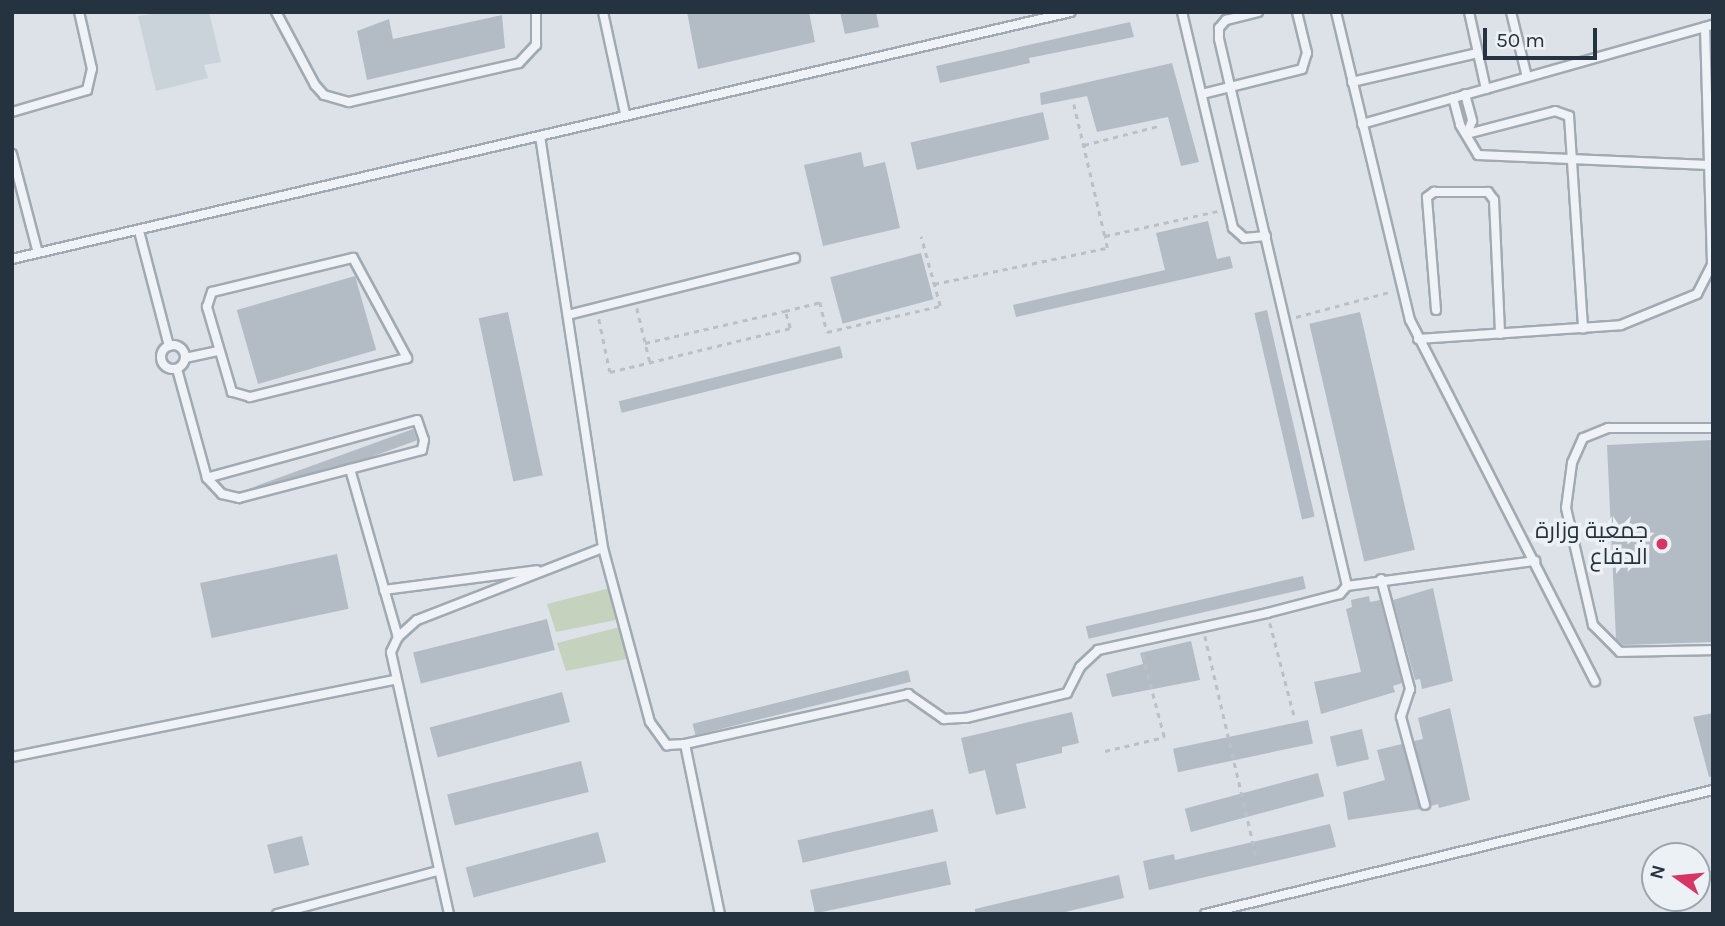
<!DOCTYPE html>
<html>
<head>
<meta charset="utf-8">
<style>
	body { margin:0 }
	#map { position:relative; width:1725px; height:926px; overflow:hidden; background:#dce2e8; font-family:Karla,Cairo,sans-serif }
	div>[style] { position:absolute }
	.built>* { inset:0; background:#cad2da }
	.green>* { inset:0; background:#c5d2bd }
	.building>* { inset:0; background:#b3bcc5; transform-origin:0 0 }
	.path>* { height:2.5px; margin-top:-1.25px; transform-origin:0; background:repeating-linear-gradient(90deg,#bac0c6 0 5px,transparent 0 10px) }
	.roads { filter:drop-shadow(2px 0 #a1aab2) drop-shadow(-2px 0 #a1aab2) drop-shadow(0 2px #a1aab2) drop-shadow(0 -2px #a1aab2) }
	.lane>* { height:8px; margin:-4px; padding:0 4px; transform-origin:4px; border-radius:4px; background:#eff2f6 }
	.lane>.ring { margin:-4px; padding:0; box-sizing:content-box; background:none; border:8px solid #eff2f6; border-radius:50% }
	.dots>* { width:19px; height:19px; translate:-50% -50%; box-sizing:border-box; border:4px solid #ecf1f5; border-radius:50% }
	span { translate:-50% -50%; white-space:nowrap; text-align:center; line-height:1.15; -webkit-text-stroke:7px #ecf1f5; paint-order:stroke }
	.poi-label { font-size:23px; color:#25323f }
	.right { translate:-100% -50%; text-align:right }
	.frame { position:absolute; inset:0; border:14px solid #25323f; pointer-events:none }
	.north { position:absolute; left:1641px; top:842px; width:70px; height:70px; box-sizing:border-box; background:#ecf1f5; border:2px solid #9ca5ac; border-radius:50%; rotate:285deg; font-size:19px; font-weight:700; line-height:28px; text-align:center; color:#25323f }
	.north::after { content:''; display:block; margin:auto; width:24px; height:32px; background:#d93564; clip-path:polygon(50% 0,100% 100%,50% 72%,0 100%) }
	.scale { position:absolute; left:1483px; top:28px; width:114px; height:32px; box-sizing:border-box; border:4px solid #25323f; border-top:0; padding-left:9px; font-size:21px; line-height:24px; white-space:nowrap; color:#25323f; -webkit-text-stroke:5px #ecf1f5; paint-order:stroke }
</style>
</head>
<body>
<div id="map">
	<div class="built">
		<div style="clip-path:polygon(166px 12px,209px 12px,221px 62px,204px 65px,208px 78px,156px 91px,138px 16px)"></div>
	</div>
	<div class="green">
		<div style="clip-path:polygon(610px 588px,616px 620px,556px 632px,547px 604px)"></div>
		<div style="clip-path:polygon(620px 627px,626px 659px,566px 671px,557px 643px)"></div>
	</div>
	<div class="building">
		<div style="clip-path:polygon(687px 12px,809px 12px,815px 42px,698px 69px)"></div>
		<div style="clip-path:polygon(840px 12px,876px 12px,879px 27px,845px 34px)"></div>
		<div style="clip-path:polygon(502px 15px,505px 48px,367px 80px,357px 31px,389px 19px,393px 39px)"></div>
		<div style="clip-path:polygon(1130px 22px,1134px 37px,1029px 58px,1030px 63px,940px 83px,936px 66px)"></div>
		<div style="clip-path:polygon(1172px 63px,1199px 162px,1181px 166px,1168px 117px,1097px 132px,1087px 96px,1041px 105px,1040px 93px)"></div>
		<div style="left:1043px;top:112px;width:28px;height:136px;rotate:77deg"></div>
		<div style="clip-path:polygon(861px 152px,864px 167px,885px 162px,900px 228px,823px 246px,804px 165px)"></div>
		<div style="clip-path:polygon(1208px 221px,1217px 259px,1230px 256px,1233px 268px,1016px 317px,1013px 305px,1165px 270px,1156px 233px)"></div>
		<div style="left:921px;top:253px;width:48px;height:94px;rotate:75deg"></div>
		<div style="left:355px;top:276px;width:77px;height:123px;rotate:74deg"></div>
		<div style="left:1267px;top:310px;width:212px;height:13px;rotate:77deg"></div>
		<div style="left:508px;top:312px;width:167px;height:30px;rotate:78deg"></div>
		<div style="left:1360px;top:312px;width:244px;height:52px;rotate:77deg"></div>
		<div style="left:840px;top:346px;width:12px;height:228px;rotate:76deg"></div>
		<div style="left:413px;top:429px;width:12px;height:190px;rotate:70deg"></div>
		<div style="clip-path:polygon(1713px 440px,1713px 642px,1623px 645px,1616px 639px,1607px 445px)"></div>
		<div style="left:337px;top:554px;width:56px;height:140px;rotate:78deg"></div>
		<div style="left:1303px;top:576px;width:13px;height:223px;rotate:77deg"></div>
		<div style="clip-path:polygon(1433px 588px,1453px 681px,1422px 689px,1420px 679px,1415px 680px,1393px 600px)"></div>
		<div style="clip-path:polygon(1369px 596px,1370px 602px,1380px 600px,1402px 683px,1393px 686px,1395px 692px,1321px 714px,1314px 682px,1361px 672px,1346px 609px,1352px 607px,1351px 600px)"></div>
		<div style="left:547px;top:619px;width:32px;height:138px;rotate:76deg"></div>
		<div style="clip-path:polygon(1191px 641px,1200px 680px,1112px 697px,1106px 674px,1143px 664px,1140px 653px)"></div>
		<div style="left:908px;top:670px;width:12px;height:222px;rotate:76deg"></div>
		<div style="left:562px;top:692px;width:31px;height:137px;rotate:75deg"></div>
		<div style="clip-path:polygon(1450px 708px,1470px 800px,1439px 808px,1438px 804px,1431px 806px,1414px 741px,1423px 739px,1418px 718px)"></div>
		<div style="clip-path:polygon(1072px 712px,1079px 743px,1062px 747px,1062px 753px,1016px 764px,1026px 808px,996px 815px,985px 770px,969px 774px,961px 738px)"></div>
		<div style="clip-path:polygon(1713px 713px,1713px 776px,1709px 777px,1693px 717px)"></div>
		<div style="left:1308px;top:720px;width:24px;height:138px;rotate:78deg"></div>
		<div style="left:1362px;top:729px;width:31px;height:33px;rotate:77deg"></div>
		<div style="clip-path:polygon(1402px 744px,1420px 809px,1348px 820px,1343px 792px,1385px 780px,1377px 750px)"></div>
		<div style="left:581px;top:761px;width:32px;height:138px;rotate:76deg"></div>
		<div style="left:1318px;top:773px;width:24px;height:138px;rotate:75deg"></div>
		<div style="left:933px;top:809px;width:23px;height:139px;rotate:77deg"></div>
		<div style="clip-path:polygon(1330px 824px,1336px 847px,1149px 890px,1143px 861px,1174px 854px,1175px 860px)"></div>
		<div style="left:598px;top:832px;width:31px;height:137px;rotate:75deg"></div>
		<div style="left:302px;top:836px;width:30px;height:36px;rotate:76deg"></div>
		<div style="left:946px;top:861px;width:24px;height:139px;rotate:78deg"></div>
		<div style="clip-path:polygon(1119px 875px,1124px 898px,1057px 914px,975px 914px,975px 909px)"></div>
	</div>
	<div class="path">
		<div style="left:1074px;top:104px;width:136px;rotate:76.8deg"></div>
		<div style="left:1084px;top:145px;width:76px;rotate:-14.4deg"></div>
		<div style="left:934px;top:284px;width:177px;rotate:-11.8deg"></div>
		<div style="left:1107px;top:248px;width:12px;rotate:-99deg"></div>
		<div style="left:1105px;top:236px;width:116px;rotate:-12.5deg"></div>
		<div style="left:637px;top:308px;width:56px;rotate:76.5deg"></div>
		<div style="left:1296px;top:317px;width:100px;rotate:-15deg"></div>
		<div style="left:599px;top:319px;width:54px;rotate:78.3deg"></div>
		<div style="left:610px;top:372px;width:185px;rotate:-13.7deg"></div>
		<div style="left:790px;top:328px;width:18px;rotate:-106deg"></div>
		<div style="left:785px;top:311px;width:36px;rotate:-14deg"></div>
		<div style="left:820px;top:302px;width:31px;rotate:77deg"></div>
		<div style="left:827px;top:332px;width:116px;rotate:-13deg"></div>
		<div style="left:940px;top:306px;width:72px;rotate:-105.4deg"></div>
		<div style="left:645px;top:343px;width:144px;rotate:-12.9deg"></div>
		<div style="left:1270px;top:623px;width:95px;rotate:75.4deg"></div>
		<div style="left:1205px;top:636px;width:230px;rotate:76.9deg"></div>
		<div style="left:1105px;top:751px;width:61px;rotate:-13.3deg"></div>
		<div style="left:1164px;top:737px;width:90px;rotate:-104.8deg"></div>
	</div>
	<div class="roads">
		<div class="lane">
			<div style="left:276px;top:12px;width:83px;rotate:61.9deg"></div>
			<div style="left:315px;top:85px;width:13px;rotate:48deg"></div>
			<div style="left:324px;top:95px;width:26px;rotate:16deg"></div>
			<div style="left:349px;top:102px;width:174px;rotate:-12.9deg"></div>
			<div style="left:519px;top:63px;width:25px;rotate:-47deg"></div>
			<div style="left:536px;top:45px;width:33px;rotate:-90deg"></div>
			<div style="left:603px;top:12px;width:104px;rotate:77.8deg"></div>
			<div style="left:1182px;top:12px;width:222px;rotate:76.7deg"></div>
			<div style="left:1233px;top:228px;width:15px;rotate:42deg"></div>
			<div style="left:1244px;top:238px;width:22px;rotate:-5deg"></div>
			<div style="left:1336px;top:12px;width:317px;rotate:76.5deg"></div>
			<div style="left:1410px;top:320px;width:406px;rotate:62.9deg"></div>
			<div style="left:1469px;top:12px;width:79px;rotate:77.6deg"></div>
			<div style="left:1511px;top:12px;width:67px;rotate:76.2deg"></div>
			<div style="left:1352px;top:82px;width:129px;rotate:-13deg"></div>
			<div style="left:1202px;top:94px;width:103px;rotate:-14deg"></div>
			<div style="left:1302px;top:69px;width:17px;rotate:-73deg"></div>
			<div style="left:1307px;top:53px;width:42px;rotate:-103.7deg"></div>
			<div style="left:1465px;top:94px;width:28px;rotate:75deg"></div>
			<div style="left:1472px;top:121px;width:14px;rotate:111deg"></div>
			<div style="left:1453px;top:98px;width:28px;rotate:75deg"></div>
			<div style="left:1460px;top:125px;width:35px;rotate:59deg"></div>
			<div style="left:1478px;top:155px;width:231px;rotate:2.5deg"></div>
			<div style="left:12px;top:112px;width:78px;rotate:-16.3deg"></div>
			<div style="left:87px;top:90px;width:22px;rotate:-77deg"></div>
			<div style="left:92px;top:69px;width:58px;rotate:-102.8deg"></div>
			<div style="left:1362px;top:124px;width:365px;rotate:-15.8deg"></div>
			<div style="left:1467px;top:134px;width:91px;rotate:-14.6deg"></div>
			<div style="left:1555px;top:111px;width:15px;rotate:20deg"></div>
			<div style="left:1569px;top:116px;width:213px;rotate:86.2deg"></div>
			<div style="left:540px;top:136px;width:417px;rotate:81.3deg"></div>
			<div style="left:603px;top:548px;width:180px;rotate:74.9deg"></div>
			<div style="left:650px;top:722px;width:29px;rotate:54deg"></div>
			<div style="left:667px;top:745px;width:18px;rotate:-3deg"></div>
			<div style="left:685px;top:744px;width:229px;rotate:-12.6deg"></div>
			<div style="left:908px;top:694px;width:44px;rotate:34.8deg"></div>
			<div style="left:944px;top:719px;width:22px;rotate:-3deg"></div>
			<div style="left:966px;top:718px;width:104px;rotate:-13.9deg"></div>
			<div style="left:1067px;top:693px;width:29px;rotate:-63deg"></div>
			<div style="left:1080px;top:667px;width:25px;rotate:-43deg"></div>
			<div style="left:1098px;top:650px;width:173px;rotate:-12.3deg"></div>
			<div style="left:1267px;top:613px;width:75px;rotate:-14.6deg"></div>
			<div style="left:1340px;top:594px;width:11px;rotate:-49deg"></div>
			<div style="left:1347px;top:586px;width:562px;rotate:-103.17deg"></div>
			<div style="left:1219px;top:39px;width:11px;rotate:-90deg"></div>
			<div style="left:1219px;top:28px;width:11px;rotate:-49deg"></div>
			<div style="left:1226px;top:20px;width:33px;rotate:-14deg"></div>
			<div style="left:12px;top:154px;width:102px;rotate:75.3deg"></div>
			<div style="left:139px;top:231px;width:119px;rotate:75.4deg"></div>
			<div style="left:353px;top:258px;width:114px;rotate:61.6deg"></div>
			<div style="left:407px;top:358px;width:162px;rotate:166deg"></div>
			<div style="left:250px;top:397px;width:19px;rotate:-164deg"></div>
			<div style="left:232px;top:392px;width:89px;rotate:-106.4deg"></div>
			<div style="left:207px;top:307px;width:16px;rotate:-72deg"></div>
			<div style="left:212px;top:292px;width:145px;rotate:-13.6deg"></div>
			<div style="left:12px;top:259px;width:1087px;rotate:-13.13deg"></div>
			<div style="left:1436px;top:310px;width:113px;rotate:-94.6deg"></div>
			<div style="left:1427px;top:197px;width:9px;rotate:-36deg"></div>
			<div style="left:1434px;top:192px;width:54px"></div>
			<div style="left:1488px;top:192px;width:10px;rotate:53deg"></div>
			<div style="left:1494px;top:200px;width:134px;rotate:87.4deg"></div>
			<div style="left:568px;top:315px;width:234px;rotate:-14.1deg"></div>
			<div style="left:1418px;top:339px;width:203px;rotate:-3.9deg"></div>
			<div style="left:1621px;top:325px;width:82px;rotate:-22.2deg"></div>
			<div style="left:1697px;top:294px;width:34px;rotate:-63deg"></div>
			<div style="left:1712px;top:264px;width:237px;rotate:-91.7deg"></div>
			<div class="ring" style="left:161px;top:345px;width:16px;height:16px"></div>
			<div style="left:185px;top:358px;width:33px;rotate:-12deg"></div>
			<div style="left:177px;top:369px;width:113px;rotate:74.6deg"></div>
			<div style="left:207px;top:478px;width:22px;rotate:47deg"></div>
			<div style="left:222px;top:494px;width:17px;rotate:13deg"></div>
			<div style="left:239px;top:498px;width:189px;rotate:-14.7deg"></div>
			<div style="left:422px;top:450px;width:10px;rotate:-79deg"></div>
			<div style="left:424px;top:440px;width:21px;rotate:-109deg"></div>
			<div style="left:417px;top:420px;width:218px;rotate:164.6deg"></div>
			<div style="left:1713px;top:428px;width:105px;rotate:180deg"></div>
			<div style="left:1608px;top:428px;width:27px;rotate:158deg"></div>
			<div style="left:1583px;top:438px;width:27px;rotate:114deg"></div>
			<div style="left:1572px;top:463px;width:45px;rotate:97.6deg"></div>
			<div style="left:1566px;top:508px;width:120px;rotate:77deg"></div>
			<div style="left:1593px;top:625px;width:38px;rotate:45deg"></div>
			<div style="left:1620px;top:652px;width:93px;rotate:-1.2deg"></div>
			<div style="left:350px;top:469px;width:175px;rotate:74.1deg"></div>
			<div style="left:1381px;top:579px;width:114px;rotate:75.2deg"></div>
			<div style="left:1410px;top:689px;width:29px;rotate:108deg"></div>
			<div style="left:1401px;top:717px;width:91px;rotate:74.7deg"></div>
			<div style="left:1347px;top:586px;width:190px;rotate:-7.6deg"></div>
			<div style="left:384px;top:590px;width:154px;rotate:-7.4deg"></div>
			<div style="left:685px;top:744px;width:174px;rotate:78.4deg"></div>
			<div style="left:12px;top:757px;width:391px;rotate:-11.4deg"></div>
			<div style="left:277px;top:914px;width:166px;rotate:-15deg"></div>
			<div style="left:449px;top:914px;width:268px;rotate:-102.5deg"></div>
			<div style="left:391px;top:652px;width:17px;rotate:-65deg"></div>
			<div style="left:398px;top:637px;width:25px;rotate:-42deg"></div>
			<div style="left:417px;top:620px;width:199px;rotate:-21.2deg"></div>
			<div style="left:1205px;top:914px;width:523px;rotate:-13.72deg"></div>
		</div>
	</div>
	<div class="dots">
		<div style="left:1662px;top:544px;background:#d93564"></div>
	</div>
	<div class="poi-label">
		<span class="right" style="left:1648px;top:544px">جمعية وزارة<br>الدفاع</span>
	</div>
	<div class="frame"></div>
	<div class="north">N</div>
	<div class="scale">50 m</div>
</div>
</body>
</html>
